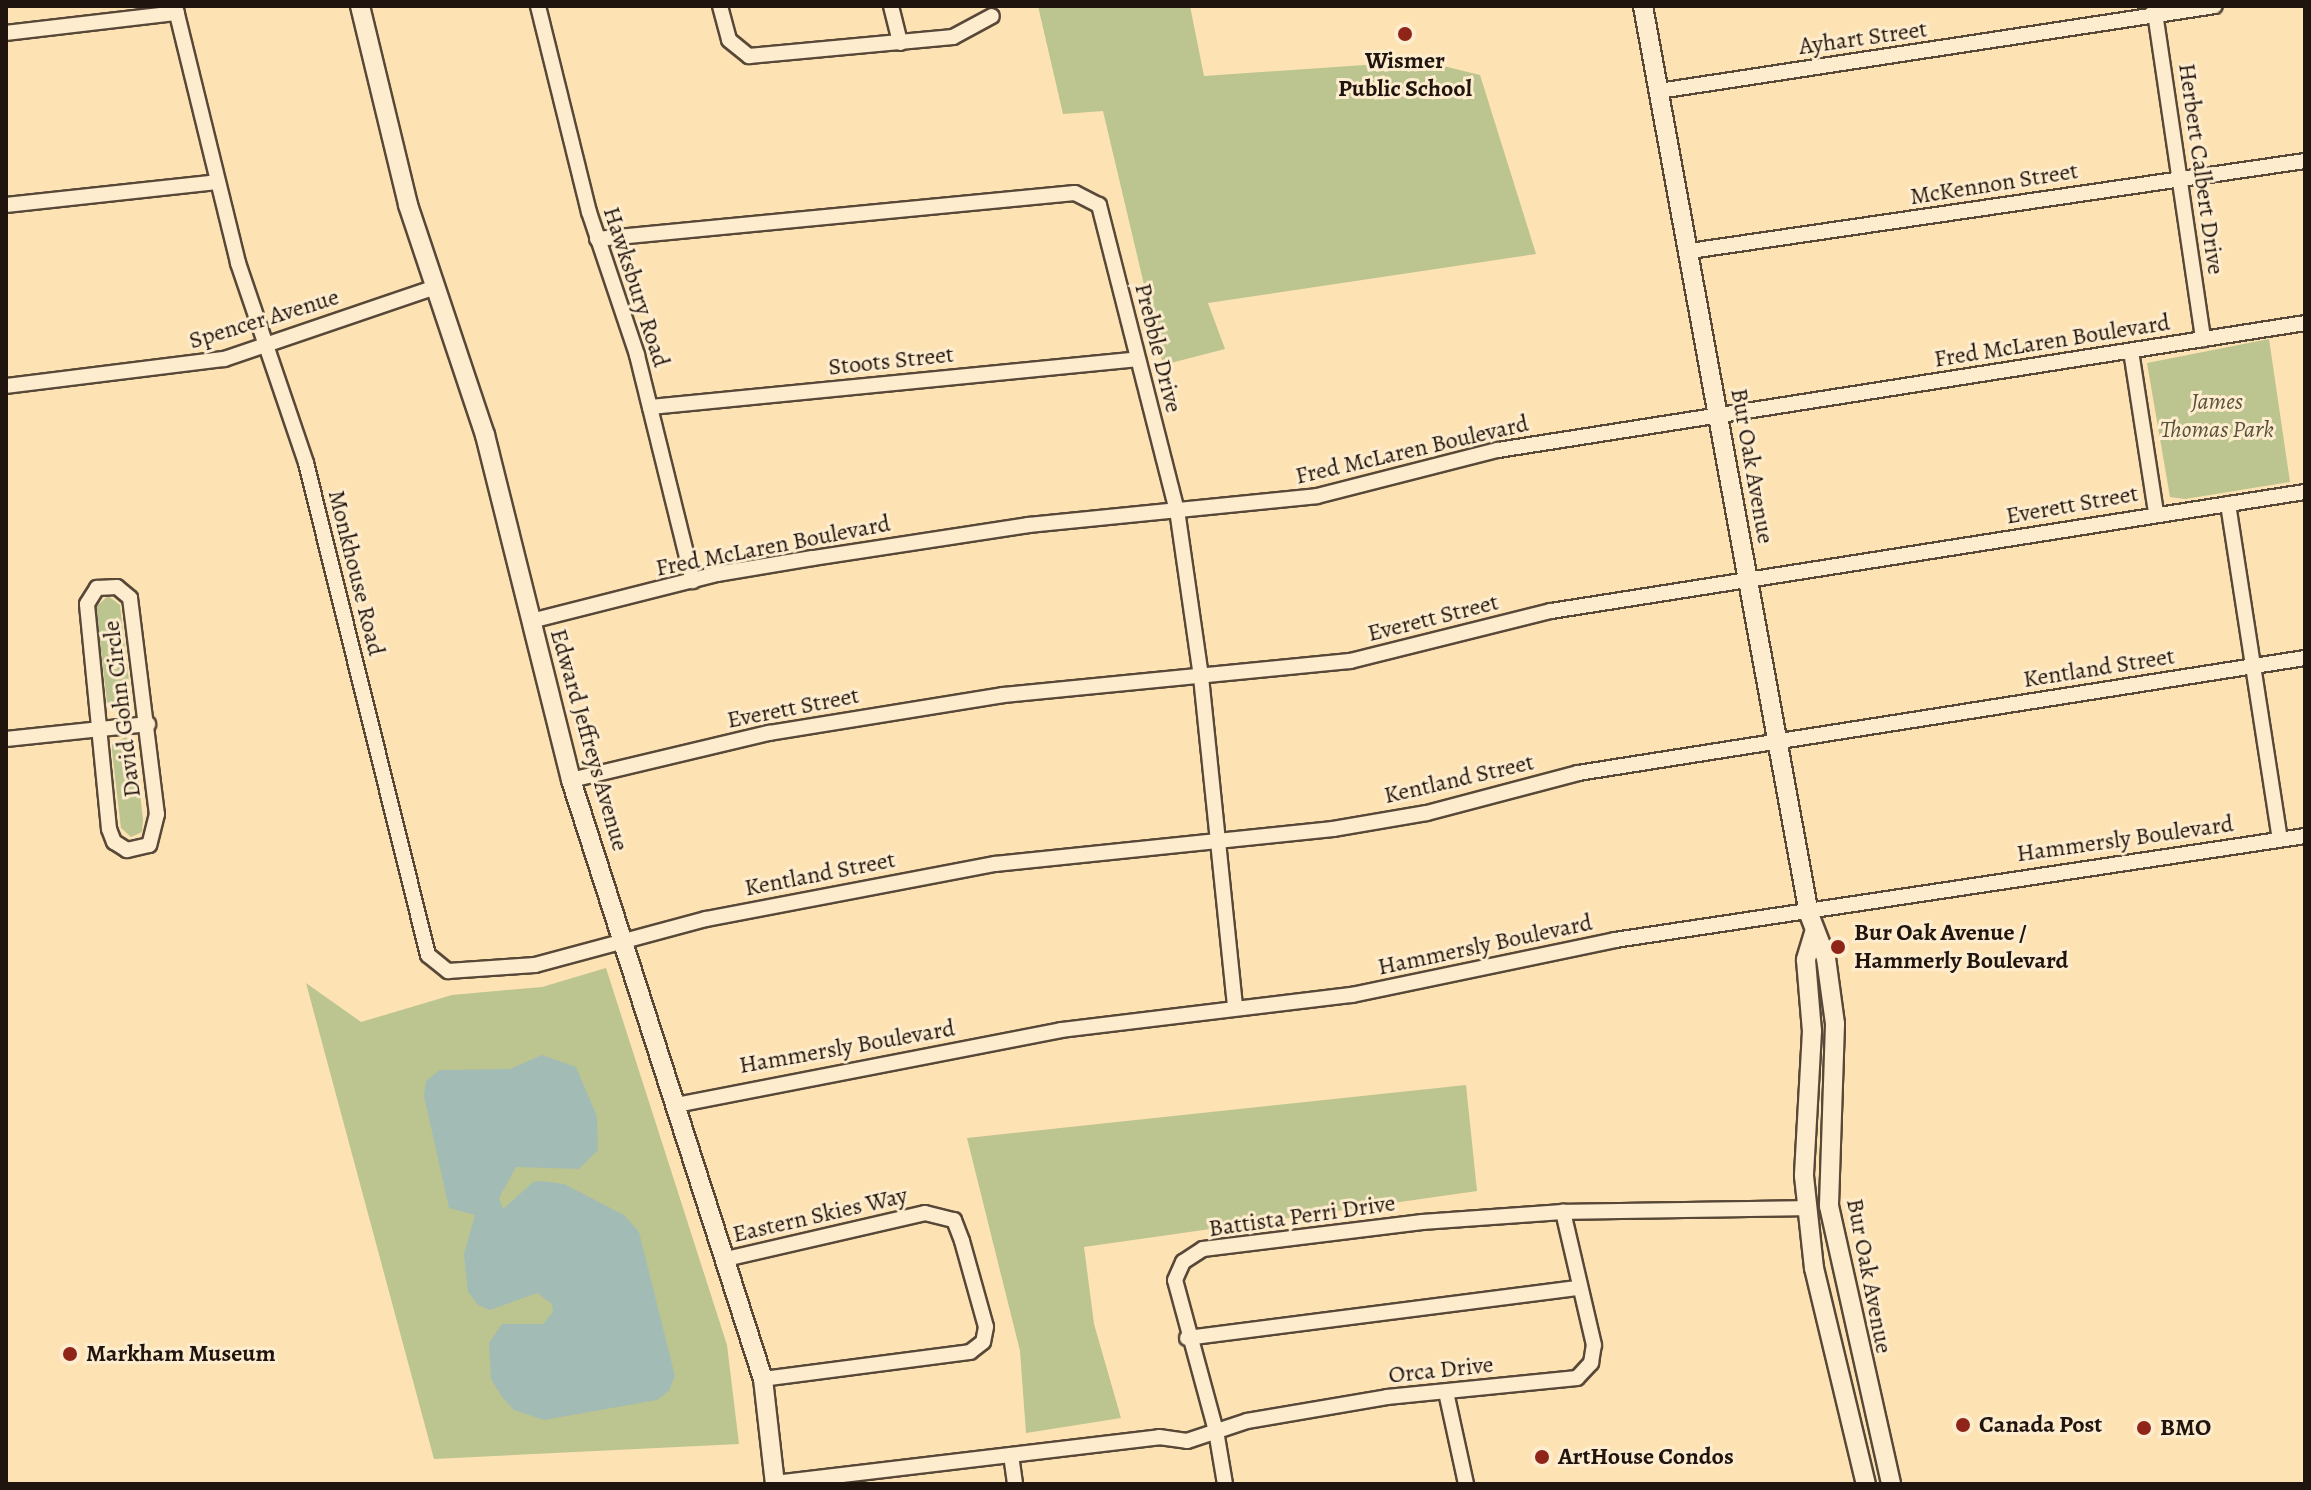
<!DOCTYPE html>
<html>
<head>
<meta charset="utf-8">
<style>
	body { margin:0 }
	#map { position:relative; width:2311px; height:1490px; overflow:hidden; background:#fde2b4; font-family:Alegreya,serif }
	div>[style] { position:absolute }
	.green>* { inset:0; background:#bcc48f }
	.water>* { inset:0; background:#a2bcb5 }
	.roads { filter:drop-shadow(2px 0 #574838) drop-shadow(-2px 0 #574838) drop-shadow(0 2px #574838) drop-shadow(0 -2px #574838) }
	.minor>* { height:14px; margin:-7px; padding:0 7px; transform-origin:7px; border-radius:7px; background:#feecce }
	.tertiary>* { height:18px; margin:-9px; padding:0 9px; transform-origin:9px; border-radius:9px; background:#feecce }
	.dots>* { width:22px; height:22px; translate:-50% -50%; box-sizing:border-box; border:4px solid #feecce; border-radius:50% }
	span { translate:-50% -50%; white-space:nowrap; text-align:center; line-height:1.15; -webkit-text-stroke:6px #feecce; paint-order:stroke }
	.street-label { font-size:24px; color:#20150e }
	.poi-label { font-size:24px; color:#20150e; font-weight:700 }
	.left { translate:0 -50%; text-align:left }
	.park-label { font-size:24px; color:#57523b; font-style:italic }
	.frame { position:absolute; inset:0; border:8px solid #20150e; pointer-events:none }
</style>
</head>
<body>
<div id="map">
	<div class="green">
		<div style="clip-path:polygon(1038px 6px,1190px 6px,1204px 76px,1423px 61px,1480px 75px,1536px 254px,1208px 303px,1225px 349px,1163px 365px,1103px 111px,1063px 114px)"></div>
		<div style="clip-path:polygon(2269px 339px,2290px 482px,2185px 499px,2170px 497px,2147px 363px)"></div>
		<div style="clip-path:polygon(108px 596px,120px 605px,131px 699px,127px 712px,120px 715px,107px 702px,96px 607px)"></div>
		<div style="clip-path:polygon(126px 737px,135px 746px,143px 820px,142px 832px,131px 837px,121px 828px,112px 751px,112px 744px)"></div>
		<div style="clip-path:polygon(606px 968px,727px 1345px,739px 1444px,434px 1459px,306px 983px,361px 1022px,452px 995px,542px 987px)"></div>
		<div style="clip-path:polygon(1466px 1085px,1477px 1191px,1084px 1247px,1094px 1324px,1121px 1418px,1026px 1433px,1020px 1351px,967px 1138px)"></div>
	</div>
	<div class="water">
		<div style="clip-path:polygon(542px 1055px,576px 1067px,597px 1116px,598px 1150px,579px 1169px,516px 1167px,499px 1198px,503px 1209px,533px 1182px,542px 1181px,564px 1184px,624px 1215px,639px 1232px,675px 1376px,669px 1391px,657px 1400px,544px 1420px,514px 1410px,502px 1397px,491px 1379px,489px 1343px,502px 1324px,543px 1324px,553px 1312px,552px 1304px,537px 1293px,490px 1310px,478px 1305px,468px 1292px,464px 1254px,475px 1215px,449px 1208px,424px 1096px,426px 1081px,440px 1070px,510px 1069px)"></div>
	</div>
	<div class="roads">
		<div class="minor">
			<div style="left:175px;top:6px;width:265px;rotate:76.2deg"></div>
			<div style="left:238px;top:263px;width:211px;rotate:71.2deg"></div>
			<div style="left:306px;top:463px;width:507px;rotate:76.07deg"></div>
			<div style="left:428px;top:955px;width:26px;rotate:39deg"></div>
			<div style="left:448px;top:971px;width:87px;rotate:-3.9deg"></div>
			<div style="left:535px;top:965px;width:177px;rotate:-15.1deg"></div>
			<div style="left:706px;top:919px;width:294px;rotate:-10.8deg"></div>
			<div style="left:995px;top:864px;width:340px;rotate:-5.9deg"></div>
			<div style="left:1333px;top:829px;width:95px;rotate:-9.7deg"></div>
			<div style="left:1427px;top:813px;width:156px;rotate:-14.8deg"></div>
			<div style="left:1578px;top:773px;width:736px;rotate:-8.99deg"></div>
			<div style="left:538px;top:6px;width:212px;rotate:76.1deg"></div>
			<div style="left:589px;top:212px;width:151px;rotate:71.4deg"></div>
			<div style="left:637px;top:355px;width:233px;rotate:76.1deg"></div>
			<div style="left:720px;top:6px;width:35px;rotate:75deg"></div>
			<div style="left:729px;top:40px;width:26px;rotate:39deg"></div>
			<div style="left:749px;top:56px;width:205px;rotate:-5.3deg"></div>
			<div style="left:953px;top:37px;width:44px;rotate:-28.3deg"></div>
			<div style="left:891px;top:6px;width:38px;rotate:76deg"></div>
			<div style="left:2154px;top:6px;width:337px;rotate:81.6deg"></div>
			<div style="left:6px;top:33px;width:172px;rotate:-6.7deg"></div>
			<div style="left:1659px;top:91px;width:562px;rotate:-8.69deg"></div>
			<div style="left:6px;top:205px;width:212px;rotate:-6.2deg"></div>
			<div style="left:597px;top:239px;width:480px;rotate:-5.5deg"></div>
			<div style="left:1075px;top:193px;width:27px;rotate:27deg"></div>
			<div style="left:1099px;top:205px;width:315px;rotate:75.7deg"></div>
			<div style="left:1177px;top:510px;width:169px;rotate:81.8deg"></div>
			<div style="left:1201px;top:677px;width:330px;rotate:84.1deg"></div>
			<div style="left:1690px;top:251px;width:622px;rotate:-8.33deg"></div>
			<div style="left:2131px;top:351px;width:164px;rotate:81.2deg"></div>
			<div style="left:6px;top:386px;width:220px;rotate:-7.1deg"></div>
			<div style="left:224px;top:359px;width:224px;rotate:-18.8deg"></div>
			<div style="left:650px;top:407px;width:489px;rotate:-5.6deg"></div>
			<div style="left:2228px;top:504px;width:339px;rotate:81.2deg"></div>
			<div style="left:117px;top:587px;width:17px;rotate:40deg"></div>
			<div style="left:130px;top:598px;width:218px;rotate:82.9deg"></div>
			<div style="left:157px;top:814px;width:32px;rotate:104deg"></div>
			<div style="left:149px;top:845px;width:23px;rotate:167deg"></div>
			<div style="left:127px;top:850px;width:15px;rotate:-148deg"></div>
			<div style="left:114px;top:842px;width:14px;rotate:-111deg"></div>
			<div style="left:109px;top:829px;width:226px;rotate:-95.6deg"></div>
			<div style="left:87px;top:604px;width:19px;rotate:-58deg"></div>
			<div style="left:97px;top:588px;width:20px;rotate:-3deg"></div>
			<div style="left:531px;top:621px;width:192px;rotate:-14.2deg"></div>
			<div style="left:717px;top:574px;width:97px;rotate:-9.5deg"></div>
			<div style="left:813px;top:558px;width:218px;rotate:-8.7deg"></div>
			<div style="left:1028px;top:525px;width:290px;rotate:-5.7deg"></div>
			<div style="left:1317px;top:496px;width:187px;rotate:-14.3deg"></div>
			<div style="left:1498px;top:450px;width:817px;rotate:-8.94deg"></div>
			<div style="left:6px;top:739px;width:143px;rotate:-6deg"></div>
			<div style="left:571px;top:780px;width:204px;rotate:-13.4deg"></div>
			<div style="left:769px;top:733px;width:237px;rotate:-9.2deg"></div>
			<div style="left:1003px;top:695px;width:349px;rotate:-5.6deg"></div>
			<div style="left:1350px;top:661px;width:207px;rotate:-14deg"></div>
			<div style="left:1551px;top:611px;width:763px;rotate:-8.97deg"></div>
			<div style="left:676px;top:1105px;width:392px;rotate:-11deg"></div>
			<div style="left:1061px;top:1030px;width:293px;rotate:-6.9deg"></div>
			<div style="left:1352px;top:995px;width:269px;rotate:-11.8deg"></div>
			<div style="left:1615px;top:940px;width:698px;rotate:-8.57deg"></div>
			<div style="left:726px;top:1259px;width:204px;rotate:-13deg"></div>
			<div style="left:925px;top:1213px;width:30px;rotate:14deg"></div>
			<div style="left:954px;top:1220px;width:22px;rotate:69deg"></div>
			<div style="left:962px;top:1241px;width:89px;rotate:74.4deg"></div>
			<div style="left:986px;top:1327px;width:15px;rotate:101deg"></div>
			<div style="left:983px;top:1342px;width:16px;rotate:142deg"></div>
			<div style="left:970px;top:1352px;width:209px;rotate:172.6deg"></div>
			<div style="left:1187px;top:1338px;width:396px;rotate:-7.3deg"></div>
			<div style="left:1446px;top:1392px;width:94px;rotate:77.7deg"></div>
			<div style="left:1011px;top:1455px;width:29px;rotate:82deg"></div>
			<div style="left:775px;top:1483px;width:387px;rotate:-6.8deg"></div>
			<div style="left:1159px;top:1437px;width:28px;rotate:8deg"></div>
			<div style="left:1187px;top:1441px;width:63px;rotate:-18.4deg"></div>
			<div style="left:1247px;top:1421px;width:142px;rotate:-9.7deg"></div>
			<div style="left:1387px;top:1397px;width:191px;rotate:-5.7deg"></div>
			<div style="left:1577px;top:1378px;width:21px;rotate:-47deg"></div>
			<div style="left:1591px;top:1363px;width:18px;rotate:-81deg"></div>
			<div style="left:1594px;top:1345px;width:137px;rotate:-103.1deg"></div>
			<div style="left:1225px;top:1484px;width:54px;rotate:-99.6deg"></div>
			<div style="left:1216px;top:1431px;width:156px;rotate:-105.2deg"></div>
			<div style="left:1175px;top:1280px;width:20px;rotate:-66deg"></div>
			<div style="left:1183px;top:1262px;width:24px;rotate:-33deg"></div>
			<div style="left:1203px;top:1249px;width:221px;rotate:-7deg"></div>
			<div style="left:1422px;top:1222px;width:141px;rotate:-4.1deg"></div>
			<div style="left:1563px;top:1212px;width:244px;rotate:-0.9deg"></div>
		</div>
		<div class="tertiary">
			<div style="left:360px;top:6px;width:205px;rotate:76.4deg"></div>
			<div style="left:408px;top:205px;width:243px;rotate:71.5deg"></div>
			<div style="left:485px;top:435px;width:356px;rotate:76deg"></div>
			<div style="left:571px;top:780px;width:629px;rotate:72.23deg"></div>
			<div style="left:763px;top:1379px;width:106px;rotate:83.5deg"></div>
			<div style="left:1643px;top:6px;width:923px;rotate:79.64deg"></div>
			<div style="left:1809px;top:914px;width:47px;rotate:68.9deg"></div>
			<div style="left:1826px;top:958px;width:67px;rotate:82.2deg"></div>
			<div style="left:1835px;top:1024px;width:182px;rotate:91.9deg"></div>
			<div style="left:1829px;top:1206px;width:285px;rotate:77.4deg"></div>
			<div style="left:1814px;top:933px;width:28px;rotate:107deg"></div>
			<div style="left:1806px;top:960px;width:71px;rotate:85.2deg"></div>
			<div style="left:1812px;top:1031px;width:145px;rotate:93.2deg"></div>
			<div style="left:1804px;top:1176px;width:93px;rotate:83.8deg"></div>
			<div style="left:1814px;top:1268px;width:222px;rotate:76.5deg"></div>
		</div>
	</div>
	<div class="dots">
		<div style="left:1405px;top:34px;background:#8f2418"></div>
		<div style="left:1838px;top:947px;background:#8f2418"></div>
		<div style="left:70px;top:1354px;background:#8f2418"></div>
		<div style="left:1963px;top:1425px;background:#8f2418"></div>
		<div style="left:2144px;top:1428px;background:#8f2418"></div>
		<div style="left:1542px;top:1457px;background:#8f2418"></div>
	</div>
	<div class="street-label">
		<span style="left:1863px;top:38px;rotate:-8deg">Ayhart Street</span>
		<span style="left:2201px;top:169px;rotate:82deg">Herbert Calbert Drive</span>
		<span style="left:1994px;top:184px;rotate:-9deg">McKennon Street</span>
		<span style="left:636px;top:287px;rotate:72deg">Hawksbury Road</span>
		<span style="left:264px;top:319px;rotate:-17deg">Spencer Avenue</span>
		<span style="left:2052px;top:341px;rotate:-9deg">Fred McLaren Boulevard</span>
		<span style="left:1158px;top:348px;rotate:76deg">Prebble Drive</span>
		<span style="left:891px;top:361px;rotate:-6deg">Stoots Street</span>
		<span style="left:1412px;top:450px;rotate:-13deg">Fred McLaren Boulevard</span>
		<span style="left:1752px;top:466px;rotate:80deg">Bur Oak Avenue</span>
		<span style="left:2072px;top:505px;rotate:-10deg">Everett Street</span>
		<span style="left:773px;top:546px;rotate:-11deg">Fred McLaren Boulevard</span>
		<span style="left:356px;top:573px;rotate:76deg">Monkhouse Road</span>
		<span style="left:1433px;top:618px;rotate:-14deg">Everett Street</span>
		<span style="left:2099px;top:668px;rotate:-9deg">Kentland Street</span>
		<span style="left:793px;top:708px;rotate:-11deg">Everett Street</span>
		<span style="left:122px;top:709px;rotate:-97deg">David Gohn Circle</span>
		<span style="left:589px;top:740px;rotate:74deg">Edward Jeffreys Avenue</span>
		<span style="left:1459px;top:779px;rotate:-13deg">Kentland Street</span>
		<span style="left:2125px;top:839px;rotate:-8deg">Hammersly Boulevard</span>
		<span style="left:820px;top:874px;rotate:-11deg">Kentland Street</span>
		<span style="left:1485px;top:945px;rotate:-12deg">Hammersly Boulevard</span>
		<span style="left:847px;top:1047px;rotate:-10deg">Hammersly Boulevard</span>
		<span style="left:820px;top:1215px;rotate:-13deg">Eastern Skies Way</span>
		<span style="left:1302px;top:1216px;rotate:-8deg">Battista Perri Drive</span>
		<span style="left:1869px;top:1276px;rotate:79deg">Bur Oak Avenue</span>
		<span style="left:1441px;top:1370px;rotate:-6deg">Orca Drive</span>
	</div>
	<div class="poi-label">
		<span style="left:1405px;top:75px">Wismer<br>Public School</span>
		<span class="left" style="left:1854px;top:947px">Bur Oak Avenue /<br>Hammerly Boulevard</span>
		<span class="left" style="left:86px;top:1354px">Markham Museum</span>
		<span class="left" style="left:1979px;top:1425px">Canada Post</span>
		<span class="left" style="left:2160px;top:1428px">BMO</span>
		<span class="left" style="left:1558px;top:1457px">ArtHouse Condos</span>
	</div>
	<div class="park-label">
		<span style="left:2217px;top:416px">James<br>Thomas Park</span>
	</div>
	<div class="frame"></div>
</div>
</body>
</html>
